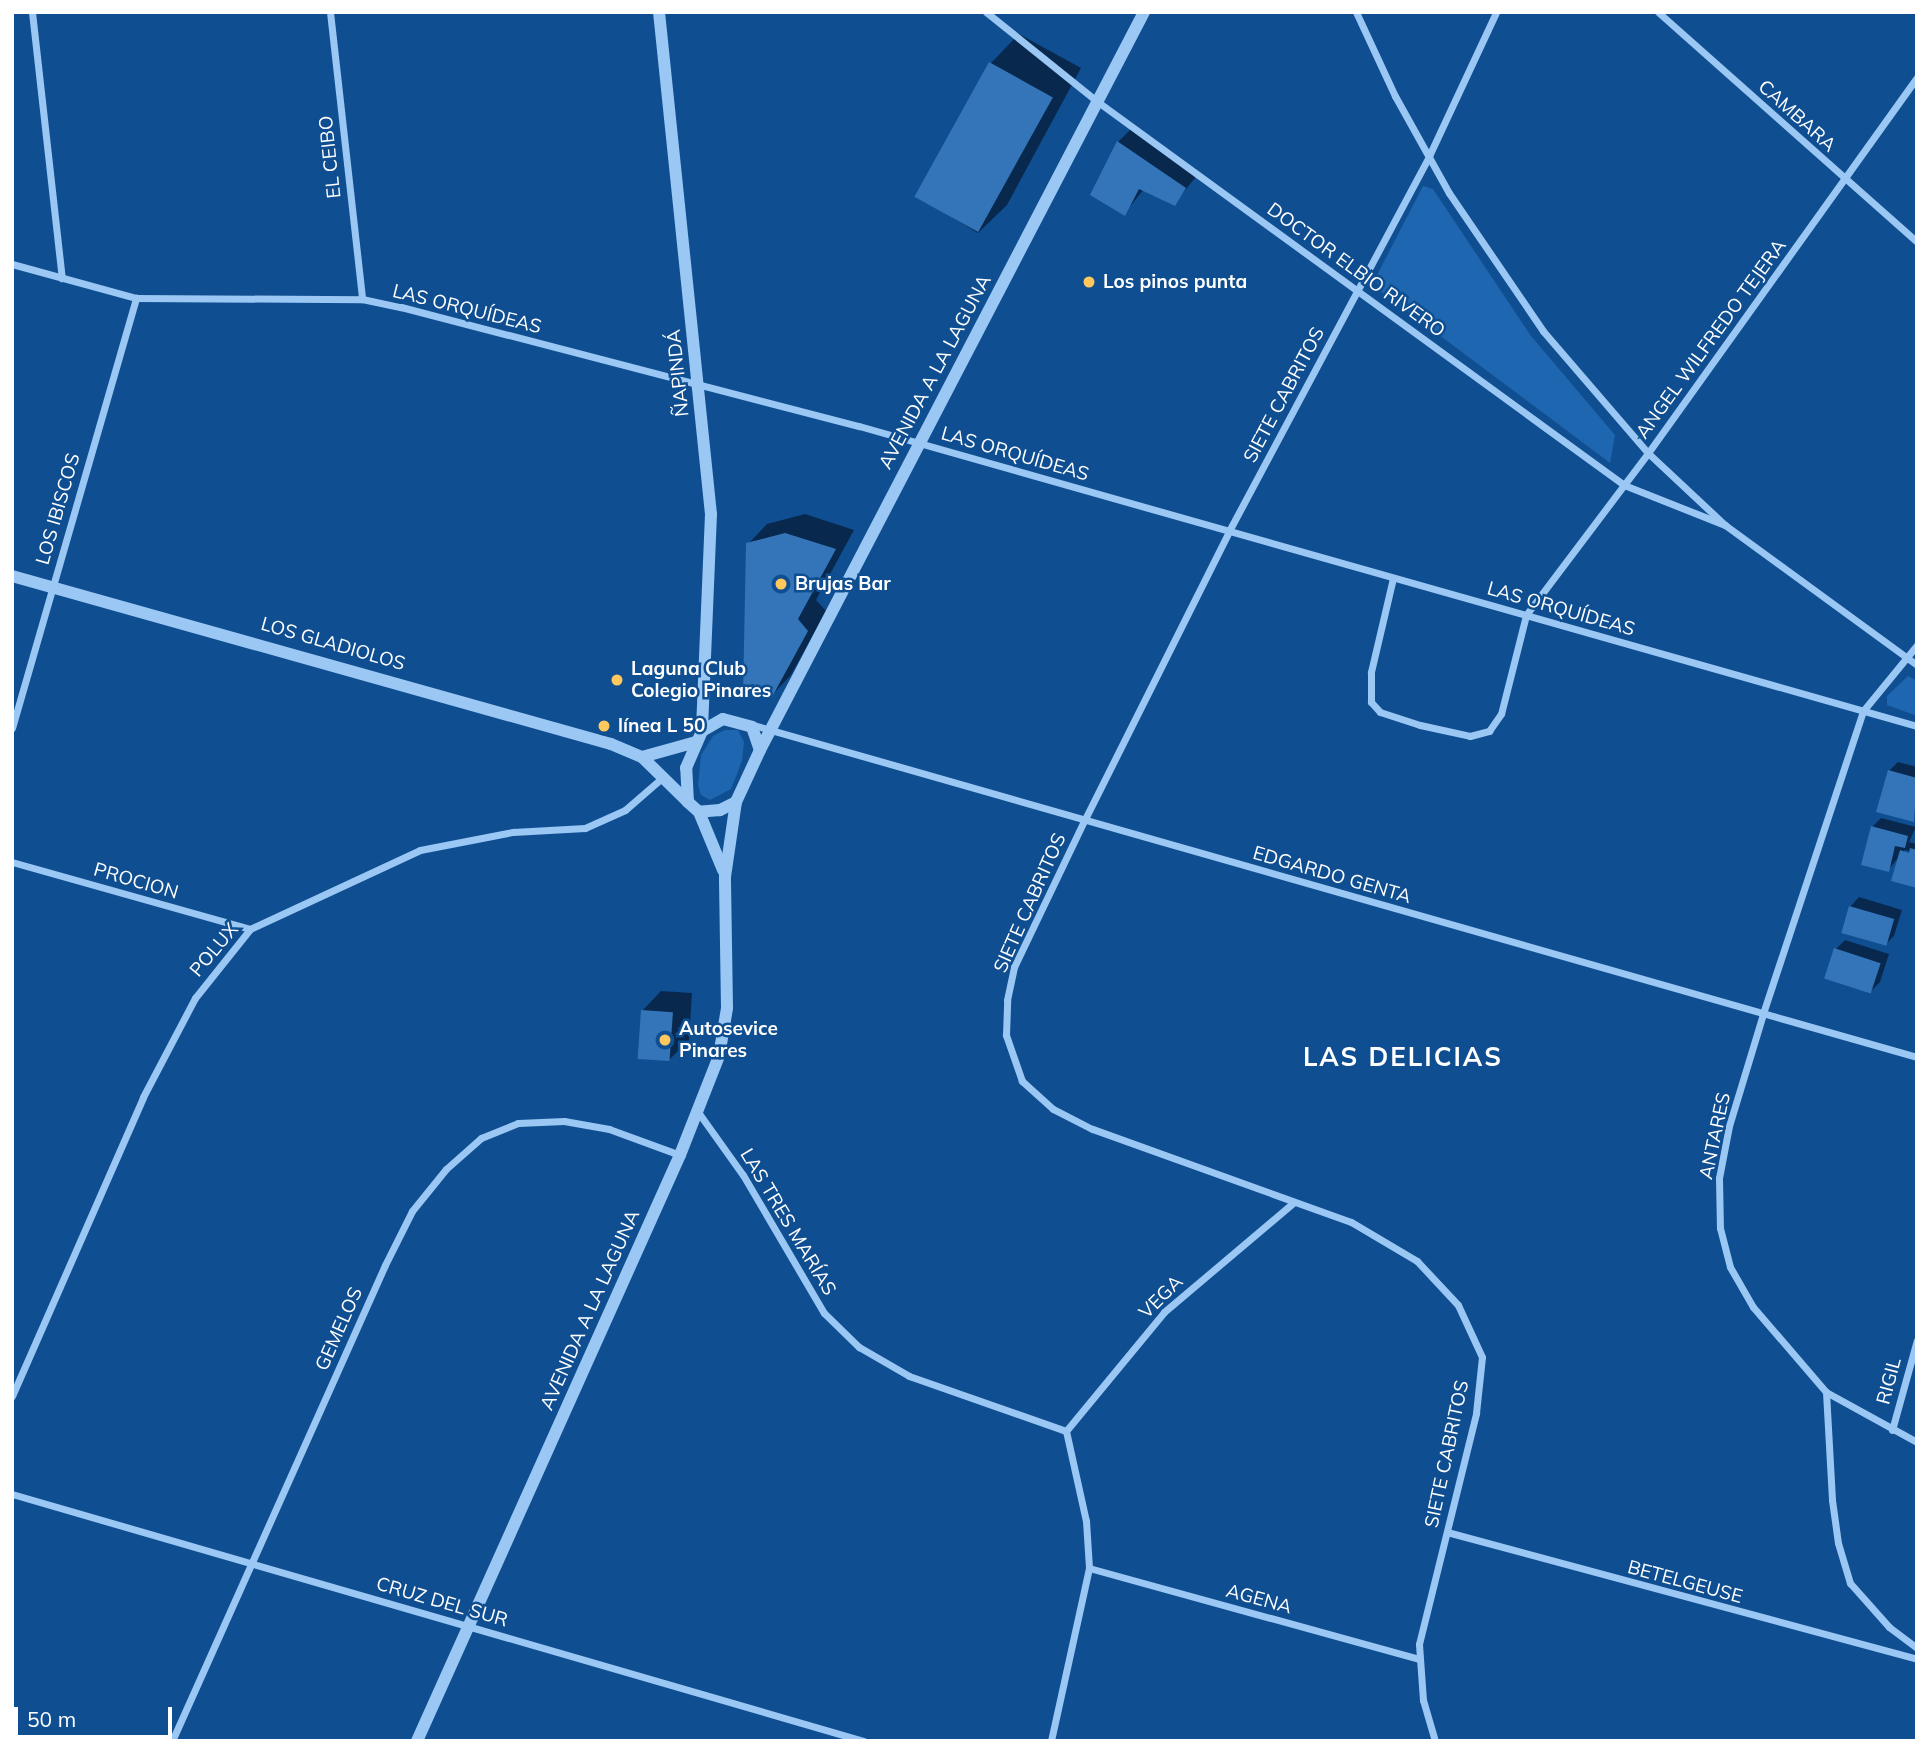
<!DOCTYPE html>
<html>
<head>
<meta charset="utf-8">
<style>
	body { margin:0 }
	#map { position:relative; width:1929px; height:1753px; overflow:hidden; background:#0f4e91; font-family:Mulish,sans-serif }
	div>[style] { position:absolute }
	.green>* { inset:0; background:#1e66af }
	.shadow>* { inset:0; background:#0007 }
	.building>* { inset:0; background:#3475b9; transform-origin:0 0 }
	.minor>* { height:7px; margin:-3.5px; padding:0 3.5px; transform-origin:3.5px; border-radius:3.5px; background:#9ac7f3 }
	.tertiary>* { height:12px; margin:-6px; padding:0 6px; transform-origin:6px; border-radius:6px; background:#9ac7f3 }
	.dots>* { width:19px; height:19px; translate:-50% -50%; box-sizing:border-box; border:4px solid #0f4e91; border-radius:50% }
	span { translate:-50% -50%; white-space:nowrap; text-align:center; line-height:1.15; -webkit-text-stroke:5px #0f4e91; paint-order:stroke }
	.street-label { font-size:19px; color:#fff }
	.poi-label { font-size:19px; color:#fff; font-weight:700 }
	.left { translate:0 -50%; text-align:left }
	.district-label { font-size:26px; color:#fff; font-weight:700; letter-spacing:2px }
	.frame { position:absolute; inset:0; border:14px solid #fff; pointer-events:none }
	.scale { position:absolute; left:14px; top:1707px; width:158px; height:32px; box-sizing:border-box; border:4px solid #fff; border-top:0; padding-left:9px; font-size:21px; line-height:24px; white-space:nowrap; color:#fff; -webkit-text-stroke:5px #0f4e91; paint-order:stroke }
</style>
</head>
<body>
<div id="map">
	<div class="green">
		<div style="clip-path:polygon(1423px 186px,1433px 189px,1531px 336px,1615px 435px,1610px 463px,1379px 290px,1376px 277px)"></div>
		<div style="clip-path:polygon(1908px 676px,1917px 681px,1917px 716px,1887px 705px,1887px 696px)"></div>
		<div style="clip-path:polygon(725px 730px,738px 730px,744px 742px,742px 761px,731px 789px,710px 800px,701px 795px,698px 785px,701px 755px,713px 736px)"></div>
	</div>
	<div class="shadow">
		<div style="clip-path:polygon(1019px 34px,1081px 68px,1007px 205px,978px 233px,925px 201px,991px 63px)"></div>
		<div style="clip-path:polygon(1132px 128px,1199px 173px,1174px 204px,1144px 189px,1124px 214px,1118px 142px)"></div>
		<div style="clip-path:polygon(805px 514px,854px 530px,816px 600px,826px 611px,791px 675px,772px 695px,748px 544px,767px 524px)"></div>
		<div style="clip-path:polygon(1898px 762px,1917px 767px,1914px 820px,1889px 771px)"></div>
		<div style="clip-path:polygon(1881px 818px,1916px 827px,1909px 842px,1917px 844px,1917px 853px,1905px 850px,1888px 870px,1872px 827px)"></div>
		<div style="clip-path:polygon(1859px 897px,1902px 910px,1894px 936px,1885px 945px,1850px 907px)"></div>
		<div style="clip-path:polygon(1845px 940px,1889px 954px,1880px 982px,1871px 991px,1836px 949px)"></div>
		<div style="clip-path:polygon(661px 991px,692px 993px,689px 1040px,669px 1060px,642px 1011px)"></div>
	</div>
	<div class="building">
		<div style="left:989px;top:62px;width:73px;height:154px;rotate:29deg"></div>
		<div style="clip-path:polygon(1117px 141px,1186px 188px,1175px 206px,1139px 189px,1125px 216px,1090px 195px)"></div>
		<div style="clip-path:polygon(785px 533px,836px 549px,798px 619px,808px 631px,772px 697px,743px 695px,746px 543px)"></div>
		<div style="clip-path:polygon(1888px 770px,1917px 778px,1914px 822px,1876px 812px)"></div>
		<div style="clip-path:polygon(1871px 826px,1908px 836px,1905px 848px,1895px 846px,1889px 872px,1861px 865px)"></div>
		<div style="clip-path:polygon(1910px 848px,1917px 850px,1917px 888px,1891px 881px,1900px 850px,1909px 853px)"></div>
		<div style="left:1849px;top:906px;width:47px;height:28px;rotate:16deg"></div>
		<div style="left:1834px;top:948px;width:49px;height:32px;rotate:18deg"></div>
		<div style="left:641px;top:1010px;width:32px;height:49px;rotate:4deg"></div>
	</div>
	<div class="minor">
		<div style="left:32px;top:12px;width:268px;rotate:83.6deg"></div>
		<div style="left:330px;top:12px;width:289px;rotate:83.6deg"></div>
		<div style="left:986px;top:12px;width:144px;rotate:38.8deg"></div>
		<div style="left:1098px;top:102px;width:651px;rotate:36.06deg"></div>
		<div style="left:1624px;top:485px;width:109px;rotate:21.6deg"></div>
		<div style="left:1356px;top:12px;width:93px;rotate:65.1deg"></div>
		<div style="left:1395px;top:96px;width:111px;rotate:60.9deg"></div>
		<div style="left:1449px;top:193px;width:167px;rotate:55.7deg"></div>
		<div style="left:1543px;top:331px;width:161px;rotate:49.3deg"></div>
		<div style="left:1648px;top:453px;width:105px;rotate:43.1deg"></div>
		<div style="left:1725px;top:525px;width:238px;rotate:36.1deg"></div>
		<div style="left:1658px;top:12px;width:346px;rotate:41.6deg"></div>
		<div style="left:12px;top:264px;width:129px;rotate:15.3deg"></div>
		<div style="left:136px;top:298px;width:226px;rotate:0.3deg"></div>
		<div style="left:362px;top:299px;width:40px;rotate:12deg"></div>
		<div style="left:401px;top:307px;width:473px;rotate:14.6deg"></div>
		<div style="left:859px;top:426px;width:1100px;rotate:15.83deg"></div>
		<div style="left:1393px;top:578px;width:97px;rotate:103.2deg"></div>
		<div style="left:1371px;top:672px;width:30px;rotate:90deg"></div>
		<div style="left:1371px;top:702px;width:13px;rotate:48deg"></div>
		<div style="left:1380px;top:712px;width:42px;rotate:18deg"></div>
		<div style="left:1420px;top:725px;width:51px;rotate:12.4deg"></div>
		<div style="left:1470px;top:736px;width:20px;rotate:-15deg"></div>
		<div style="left:1489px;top:731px;width:21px;rotate:-55deg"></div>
		<div style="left:1501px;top:714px;width:102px;rotate:-75.8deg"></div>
		<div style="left:1526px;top:615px;width:203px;rotate:-53deg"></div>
		<div style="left:1648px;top:453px;width:462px;rotate:-54.4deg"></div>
		<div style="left:1917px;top:645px;width:85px;rotate:129.3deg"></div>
		<div style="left:1863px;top:711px;width:319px;rotate:108.3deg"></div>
		<div style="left:1763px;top:1014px;width:117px;rotate:106.9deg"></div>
		<div style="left:1729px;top:1126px;width:53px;rotate:100.9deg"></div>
		<div style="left:1719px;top:1178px;width:50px;rotate:88.9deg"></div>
		<div style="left:1720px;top:1228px;width:40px;rotate:75.6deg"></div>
		<div style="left:1730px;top:1267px;width:46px;rotate:60.1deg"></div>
		<div style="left:1753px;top:1307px;width:112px;rotate:49.3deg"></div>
		<div style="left:1826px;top:1392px;width:108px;rotate:86.8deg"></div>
		<div style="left:1832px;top:1500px;width:43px;rotate:82.1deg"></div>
		<div style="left:1838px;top:1543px;width:42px;rotate:73.3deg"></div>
		<div style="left:1850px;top:1583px;width:59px;rotate:48.4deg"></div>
		<div style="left:1889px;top:1627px;width:35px;rotate:37deg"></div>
		<div style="left:750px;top:724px;width:1214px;rotate:15.93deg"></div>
		<div style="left:12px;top:728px;width:448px;rotate:-73.9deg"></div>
		<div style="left:12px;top:862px;width:247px;rotate:15.7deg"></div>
		<div style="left:698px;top:1112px;width:77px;rotate:54.5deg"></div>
		<div style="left:743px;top:1175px;width:160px;rotate:59.6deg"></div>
		<div style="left:824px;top:1313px;width:49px;rotate:44.2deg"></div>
		<div style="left:859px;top:1347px;width:58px;rotate:30.1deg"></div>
		<div style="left:909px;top:1376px;width:166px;rotate:19.3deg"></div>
		<div style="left:1066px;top:1431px;width:92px;rotate:77.5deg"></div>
		<div style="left:1086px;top:1521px;width:47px;rotate:86.3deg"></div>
		<div style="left:1089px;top:1568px;width:177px;rotate:102.4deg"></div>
		<div style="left:1826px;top:1392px;width:104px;rotate:28.8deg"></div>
		<div style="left:12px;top:1396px;width:326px;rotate:-66.3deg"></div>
		<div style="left:143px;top:1097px;width:112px;rotate:-62.3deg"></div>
		<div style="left:195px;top:998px;width:88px;rotate:-51.4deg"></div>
		<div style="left:250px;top:929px;width:187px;rotate:-24.9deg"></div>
		<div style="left:420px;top:850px;width:95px;rotate:-11deg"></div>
		<div style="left:513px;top:832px;width:72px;rotate:-3.2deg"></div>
		<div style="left:585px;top:828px;width:44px;rotate:-24.2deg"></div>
		<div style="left:625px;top:810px;width:49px;rotate:-40.9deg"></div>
		<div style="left:1892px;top:1430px;width:93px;rotate:-74.5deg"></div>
		<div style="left:1066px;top:1431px;width:154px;rotate:-50.5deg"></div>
		<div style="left:1164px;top:1312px;width:170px;rotate:-40.2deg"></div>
		<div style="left:12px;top:1494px;width:887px;rotate:16.17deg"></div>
		<div style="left:1447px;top:1532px;width:487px;rotate:15.1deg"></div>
		<div style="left:1089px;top:1568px;width:343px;rotate:15.4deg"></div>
		<div style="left:172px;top:1741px;width:521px;rotate:-65.89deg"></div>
		<div style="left:385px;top:1265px;width:60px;rotate:-63.4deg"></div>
		<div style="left:412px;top:1211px;width:54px;rotate:-51deg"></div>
		<div style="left:446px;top:1169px;width:47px;rotate:-41.5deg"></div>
		<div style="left:481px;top:1138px;width:40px;rotate:-22deg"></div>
		<div style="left:518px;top:1123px;width:46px;rotate:-2.5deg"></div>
		<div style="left:564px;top:1121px;width:46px;rotate:10.1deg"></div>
		<div style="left:609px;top:1129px;width:76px;rotate:20.1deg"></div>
		<div style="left:1435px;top:1741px;width:43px;rotate:-106.3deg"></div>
		<div style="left:1423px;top:1700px;width:56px;rotate:-94.1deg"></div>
		<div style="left:1419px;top:1644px;width:238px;rotate:-76.1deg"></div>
		<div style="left:1476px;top:1413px;width:56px;rotate:-83.9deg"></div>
		<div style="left:1482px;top:1357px;width:57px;rotate:-114.8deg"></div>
		<div style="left:1458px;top:1305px;width:60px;rotate:-133deg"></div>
		<div style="left:1417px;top:1261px;width:77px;rotate:-149.4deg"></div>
		<div style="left:1351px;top:1222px;width:275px;rotate:-160.2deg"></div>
		<div style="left:1092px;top:1129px;width:44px;rotate:-152.9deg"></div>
		<div style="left:1053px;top:1109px;width:42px;rotate:-137.9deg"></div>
		<div style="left:1022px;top:1081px;width:49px;rotate:-109.2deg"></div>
		<div style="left:1006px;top:1035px;width:35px;rotate:-88deg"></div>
		<div style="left:1007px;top:1000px;width:34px;rotate:-78deg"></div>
		<div style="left:1014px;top:967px;width:164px;rotate:-64.4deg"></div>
		<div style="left:1085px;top:819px;width:322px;rotate:-63.4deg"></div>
		<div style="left:1229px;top:531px;width:425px;rotate:-61.9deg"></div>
		<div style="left:1429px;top:156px;width:159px;rotate:-65deg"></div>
	</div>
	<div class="tertiary">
		<div style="left:659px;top:12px;width:505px;rotate:84.09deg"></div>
		<div style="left:711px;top:514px;width:217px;rotate:92.4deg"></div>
		<div style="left:12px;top:576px;width:622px;rotate:15.67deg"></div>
		<div style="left:611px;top:744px;width:34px;rotate:23deg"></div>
		<div style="left:642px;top:757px;width:64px;rotate:44.4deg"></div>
		<div style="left:723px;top:719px;width:30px;rotate:15deg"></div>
		<div style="left:752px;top:727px;width:24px;rotate:71deg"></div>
		<div style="left:760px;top:750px;width:57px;rotate:114.8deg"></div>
		<div style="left:736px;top:802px;width:18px;rotate:153deg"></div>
		<div style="left:720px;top:810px;width:21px;rotate:175deg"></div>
		<div style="left:699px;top:812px;width:15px;rotate:-138deg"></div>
		<div style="left:688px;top:802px;width:34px;rotate:-93deg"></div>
		<div style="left:686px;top:768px;width:40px;rotate:-66.6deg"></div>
		<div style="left:702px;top:731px;width:24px;rotate:-30deg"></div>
		<div style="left:760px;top:750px;width:832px;rotate:-62.51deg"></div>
		<div style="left:642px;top:757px;width:56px;rotate:-15.5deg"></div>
		<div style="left:699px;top:812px;width:63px;rotate:67.5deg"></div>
		<div style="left:417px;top:1741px;width:642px;rotate:-65.83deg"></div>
		<div style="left:680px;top:1155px;width:106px;rotate:-68.5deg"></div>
		<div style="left:719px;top:1056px;width:49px;rotate:-80.5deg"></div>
		<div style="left:727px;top:1008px;width:131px;rotate:-90.9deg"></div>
		<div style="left:725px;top:877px;width:76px;rotate:-81.7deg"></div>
	</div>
	<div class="dots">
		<div style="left:1089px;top:282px;background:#ffc85d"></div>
		<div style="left:781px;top:584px;background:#ffc85d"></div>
		<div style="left:617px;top:680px;background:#ffc85d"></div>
		<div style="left:604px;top:726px;background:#ffc85d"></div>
		<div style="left:665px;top:1040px;background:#ffc85d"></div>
	</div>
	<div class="street-label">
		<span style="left:1797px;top:116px;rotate:42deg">CAMBARA</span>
		<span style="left:330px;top:157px;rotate:-96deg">EL CEIBO</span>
		<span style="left:1356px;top:270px;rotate:36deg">DOCTOR ELBIO RIVERO</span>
		<span style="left:467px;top:309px;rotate:14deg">LAS ORQUÍDEAS</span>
		<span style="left:1711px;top:339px;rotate:-54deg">ANGEL WILFREDO TEJERA</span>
		<span style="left:935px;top:372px;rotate:-62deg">AVENIDA A LA LAGUNA</span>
		<span style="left:678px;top:373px;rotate:-96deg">ÑAPINDÁ</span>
		<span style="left:1284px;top:395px;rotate:-62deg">SIETE CABRITOS</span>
		<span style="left:1015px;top:454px;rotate:16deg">LAS ORQUÍDEAS</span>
		<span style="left:58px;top:509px;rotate:-74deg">LOS IBISCOS</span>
		<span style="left:1561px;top:609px;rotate:16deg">LAS ORQUÍDEAS</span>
		<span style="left:333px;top:644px;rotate:16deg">LOS GLADIOLOS</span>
		<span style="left:1332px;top:875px;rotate:16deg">EDGARDO GENTA</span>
		<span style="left:136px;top:881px;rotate:16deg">PROCION</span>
		<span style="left:1030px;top:903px;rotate:-66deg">SIETE CABRITOS</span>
		<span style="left:214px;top:950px;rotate:-50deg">POLUX</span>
		<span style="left:1715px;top:1136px;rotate:-78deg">ANTARES</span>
		<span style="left:788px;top:1222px;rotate:59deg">LAS TRES MARÍAS</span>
		<span style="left:1161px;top:1297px;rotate:-45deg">VEGA</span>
		<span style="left:590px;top:1310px;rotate:-66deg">AVENIDA A LA LAGUNA</span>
		<span style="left:339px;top:1329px;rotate:-66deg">GEMELOS</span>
		<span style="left:1889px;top:1381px;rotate:-75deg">RIGIL</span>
		<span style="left:1447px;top:1454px;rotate:-78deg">SIETE CABRITOS</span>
		<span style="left:1685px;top:1582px;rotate:15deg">BETELGEUSE</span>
		<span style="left:1259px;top:1599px;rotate:15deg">AGENA</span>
		<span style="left:442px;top:1602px;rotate:16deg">CRUZ DEL SUR</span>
	</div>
	<div class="poi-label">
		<span class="left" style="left:1103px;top:282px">Los pinos punta</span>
		<span class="left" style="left:795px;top:584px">Brujas Bar</span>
		<span class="left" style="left:631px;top:680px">Laguna Club<br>Colegio Pinares</span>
		<span class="left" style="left:618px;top:726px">línea L 50</span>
		<span class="left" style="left:679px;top:1040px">Autosevice<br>Pinares</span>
	</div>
	<div class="district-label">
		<span style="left:1403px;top:1057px">LAS DELICIAS</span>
	</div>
	<div class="frame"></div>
	<div class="scale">50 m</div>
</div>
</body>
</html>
